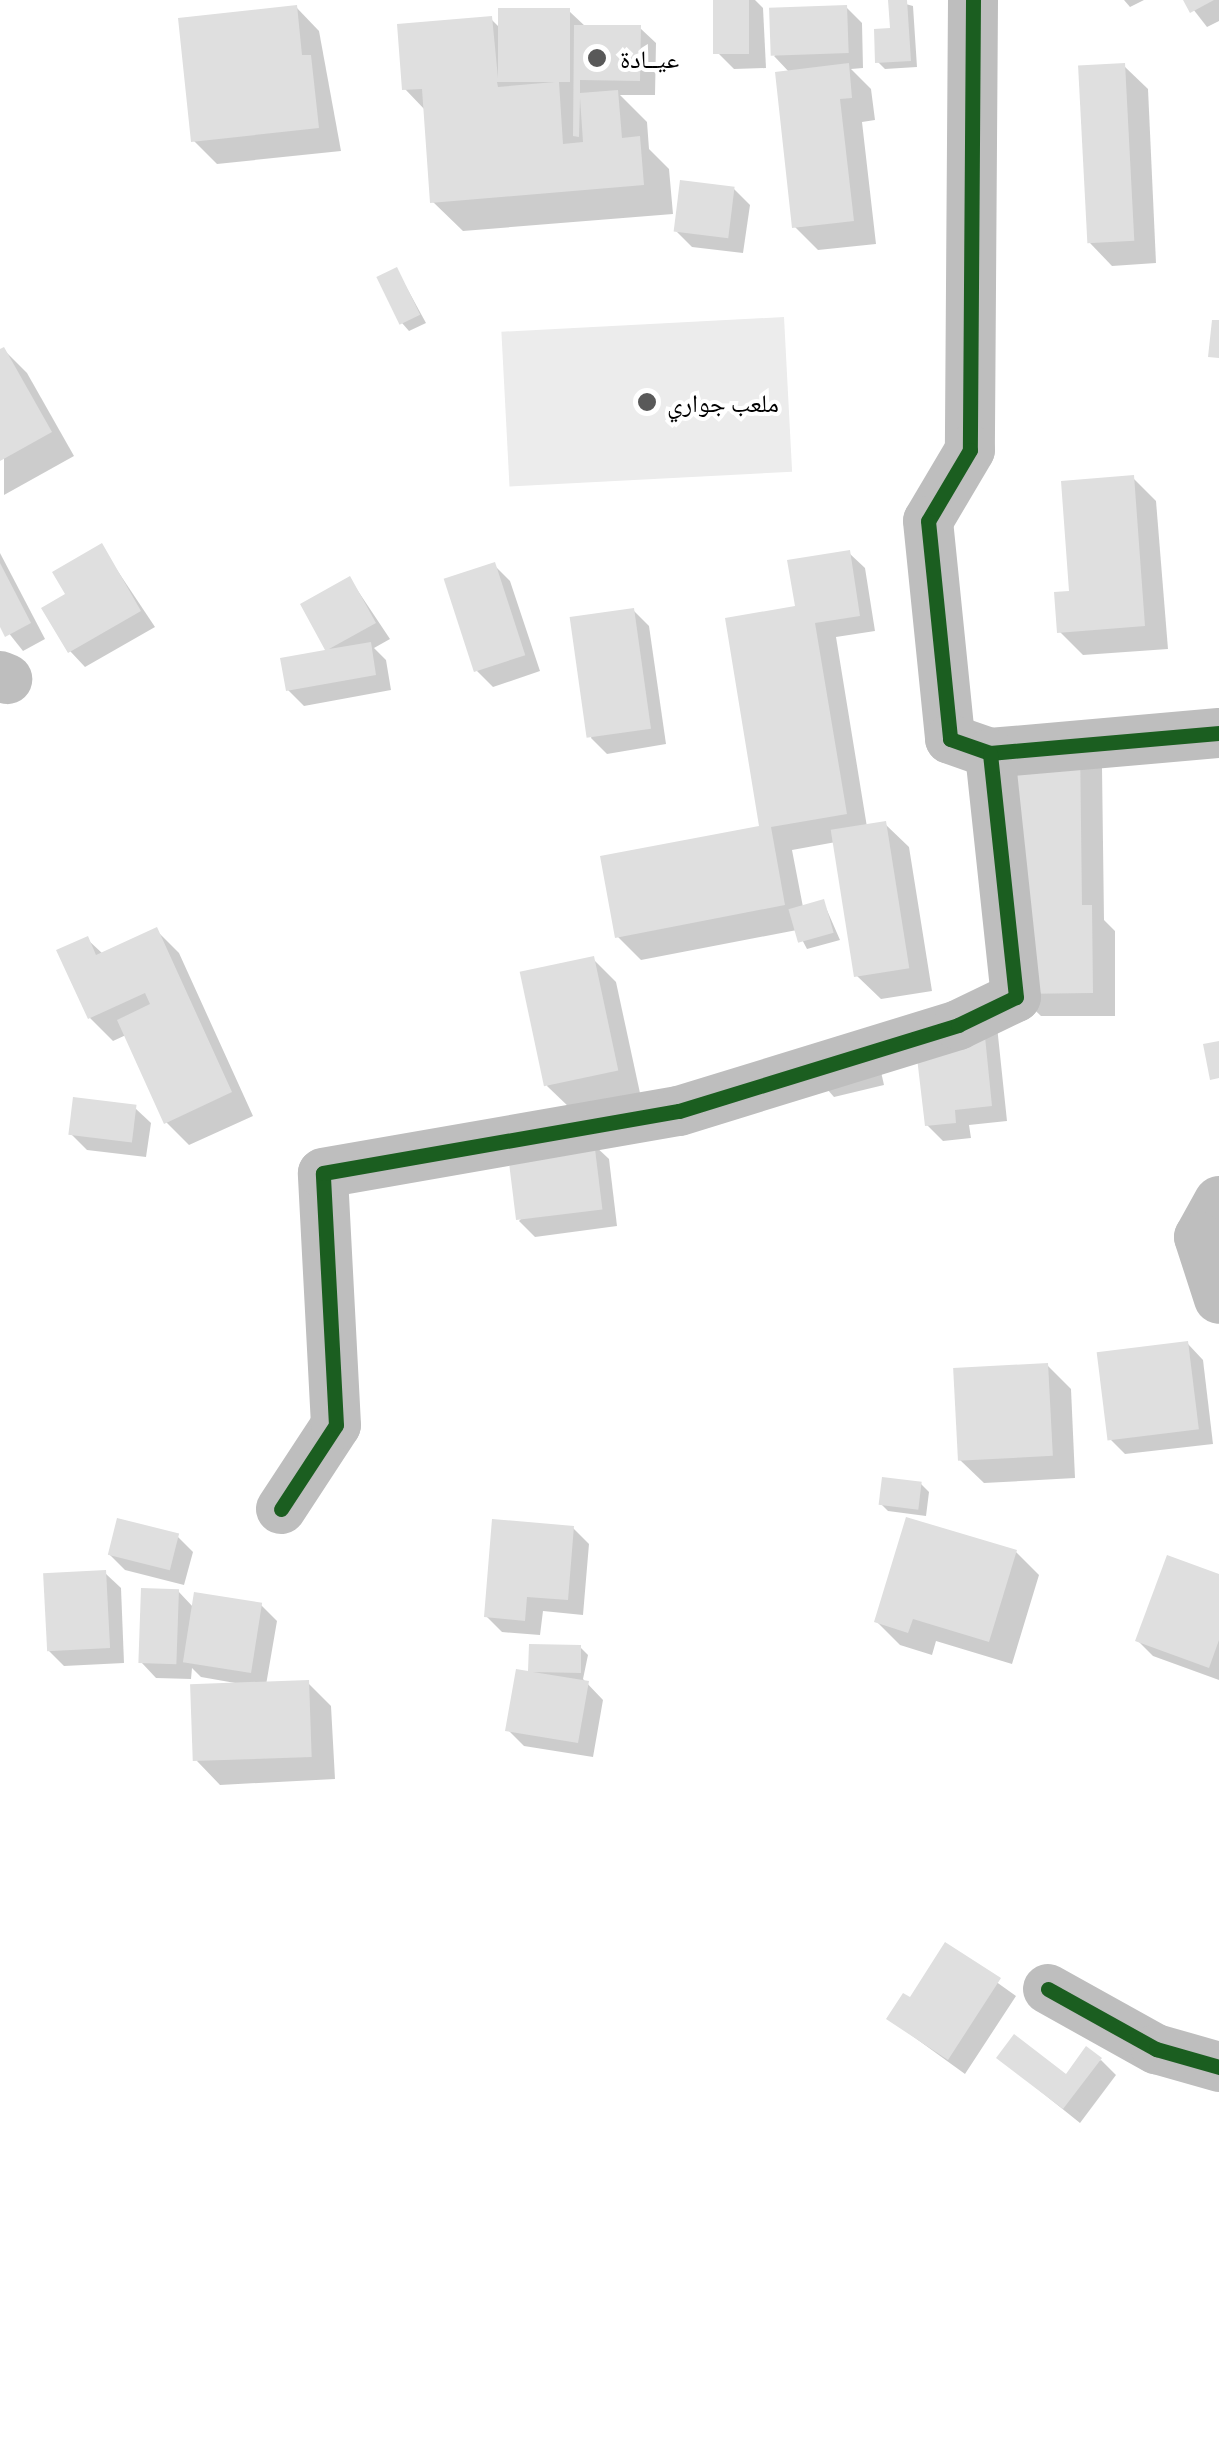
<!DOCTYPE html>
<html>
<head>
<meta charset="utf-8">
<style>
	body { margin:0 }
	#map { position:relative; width:1219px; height:2443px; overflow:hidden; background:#fff; font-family:Barlow,"Noto Naskh Arabic",sans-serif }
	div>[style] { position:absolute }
	.green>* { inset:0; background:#ececec; transform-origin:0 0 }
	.shadow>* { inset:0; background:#0003 }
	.building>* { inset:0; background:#dfdfdf; transform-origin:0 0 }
	.minor>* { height:50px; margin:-25px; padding:0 25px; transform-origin:25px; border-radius:25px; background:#bebebe }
	.cycleway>* { height:15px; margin:-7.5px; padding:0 7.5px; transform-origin:7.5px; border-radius:7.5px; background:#1b5e20 }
	.dots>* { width:28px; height:28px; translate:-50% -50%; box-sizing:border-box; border:5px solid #fff; border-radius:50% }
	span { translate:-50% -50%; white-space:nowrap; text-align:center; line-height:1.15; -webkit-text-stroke:8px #fff; paint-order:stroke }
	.poi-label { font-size:25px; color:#000 }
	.left { translate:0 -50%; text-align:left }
</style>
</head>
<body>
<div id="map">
	<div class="green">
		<div style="left:784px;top:317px;width:155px;height:283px;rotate:87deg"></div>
	</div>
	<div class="shadow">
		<div style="clip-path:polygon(716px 0,755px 0,763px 8px,766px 68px,734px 69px,718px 53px)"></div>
		<div style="clip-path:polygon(891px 0,913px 6px,917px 67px,885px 69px,878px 62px,892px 30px)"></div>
		<div style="clip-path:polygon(1124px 0,1144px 0,1130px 7px)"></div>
		<div style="clip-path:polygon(1186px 0,1219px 0,1219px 21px,1207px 27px)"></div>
		<div style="clip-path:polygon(296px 7px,319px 31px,341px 151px,217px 164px,194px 141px)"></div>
		<div style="clip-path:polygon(846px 7px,862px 23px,863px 68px,851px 69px,871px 89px,875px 120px,862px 122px,876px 244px,818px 250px,795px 227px,790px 73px,774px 56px)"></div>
		<div style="clip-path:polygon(569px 11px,586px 27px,640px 28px,656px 43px,655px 95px,620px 95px,647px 122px,649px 149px,669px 169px,673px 214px,463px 231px,433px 202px,426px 111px,405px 89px,491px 19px,500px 28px)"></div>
		<div style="clip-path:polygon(1124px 66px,1148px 89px,1156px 263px,1112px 266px,1089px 242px)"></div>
		<div style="clip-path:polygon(734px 189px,750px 205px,743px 253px,692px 247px,676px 231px)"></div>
		<div style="clip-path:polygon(397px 270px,426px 323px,409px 331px,402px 323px)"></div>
		<div style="clip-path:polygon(4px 350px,27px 373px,74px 456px,4px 495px)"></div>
		<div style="clip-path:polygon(1133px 478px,1156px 501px,1168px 649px,1083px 655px,1060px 632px)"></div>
		<div style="clip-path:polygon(101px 546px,155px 627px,85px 667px,70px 651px,68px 595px)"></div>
		<div style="clip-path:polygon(0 553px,45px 639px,23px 651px,0 622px)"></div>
		<div style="clip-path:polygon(849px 553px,865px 568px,875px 631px,836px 637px,867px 827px,885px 824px,909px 847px,932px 991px,881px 999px,857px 976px,836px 842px,792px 850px,803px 907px,823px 901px,840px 940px,807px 949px,797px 930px,641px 960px,618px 937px,762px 828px,798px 608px)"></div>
		<div style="clip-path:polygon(494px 565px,510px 581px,540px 671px,493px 687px,477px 671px)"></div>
		<div style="clip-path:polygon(350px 579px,390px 639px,374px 648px,386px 660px,391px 690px,304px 706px,288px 690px,329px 652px,304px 605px)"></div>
		<div style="clip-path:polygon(633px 610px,649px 626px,666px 744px,607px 754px,591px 738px)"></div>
		<div style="clip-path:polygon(1079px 743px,1102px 767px,1104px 920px,1115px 931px,1115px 1016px,1041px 1016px,1017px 993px)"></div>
		<div style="clip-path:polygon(156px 930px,179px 953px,253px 1116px,189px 1145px,166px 1122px,126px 1035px,113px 1041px,90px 1018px,87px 939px,103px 954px)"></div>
		<div style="clip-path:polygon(593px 959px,616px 982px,640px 1093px,571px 1109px,547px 1086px)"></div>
		<div style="clip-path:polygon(915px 1017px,997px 1026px,1007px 1121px,969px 1125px,971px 1138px,943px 1141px,927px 1125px)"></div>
		<div style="clip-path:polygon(877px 1054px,884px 1085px,834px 1097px,827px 1089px)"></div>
		<div style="clip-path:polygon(135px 1108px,151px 1123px,146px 1157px,87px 1150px,71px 1134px)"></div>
		<div style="clip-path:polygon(593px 1144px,609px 1159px,617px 1226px,535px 1237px,519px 1221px)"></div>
		<div style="clip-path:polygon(1188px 1344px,1203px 1360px,1213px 1444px,1125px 1454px,1109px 1438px)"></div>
		<div style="clip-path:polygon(1047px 1365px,1071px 1389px,1075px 1478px,984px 1483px,960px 1460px)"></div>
		<div style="clip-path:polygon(921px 1484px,929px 1492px,926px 1516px,888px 1511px,881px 1504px)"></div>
		<div style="clip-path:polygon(573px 1528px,589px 1544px,583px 1615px,543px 1611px,540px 1635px,502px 1632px,486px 1616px)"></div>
		<div style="clip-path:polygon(177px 1536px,193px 1552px,184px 1585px,125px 1570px,109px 1554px)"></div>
		<div style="clip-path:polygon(1016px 1552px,1039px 1575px,1012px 1664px,936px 1641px,932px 1655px,900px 1645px,877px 1622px)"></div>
		<div style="clip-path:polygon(105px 1573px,121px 1588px,124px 1663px,64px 1666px,48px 1650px)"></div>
		<div style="clip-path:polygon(1219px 1576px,1219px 1680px,1153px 1656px,1138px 1641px)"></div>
		<div style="clip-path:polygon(178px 1591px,194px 1608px,261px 1605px,277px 1621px,266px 1685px,308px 1683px,331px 1706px,335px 1779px,220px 1785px,197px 1761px,241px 1684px,201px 1677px,192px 1668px,191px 1679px,156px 1678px,141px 1662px)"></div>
		<div style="clip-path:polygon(531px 1646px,580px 1647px,588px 1655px,583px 1679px,603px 1700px,593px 1757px,524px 1746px,508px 1730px,531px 1674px)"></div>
		<div style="clip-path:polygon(946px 1946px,1016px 1996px,965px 2074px,889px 2019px,910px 2001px)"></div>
		<div style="clip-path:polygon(999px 2058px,1066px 2077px,1101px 2060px,1116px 2075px,1080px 2123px)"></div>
	</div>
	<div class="building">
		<div style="left:713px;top:0;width:36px;height:54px"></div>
		<div style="clip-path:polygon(888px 0,907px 0,911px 61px,875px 63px,874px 29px,890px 28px)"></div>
		<div style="clip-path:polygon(1183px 0,1214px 0,1190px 13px)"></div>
		<div style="clip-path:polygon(297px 5px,302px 55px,311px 55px,319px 128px,191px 142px,178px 18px)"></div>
		<div style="left:847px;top:5px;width:48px;height:78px;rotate:88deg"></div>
		<div style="clip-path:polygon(evenodd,498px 8px,570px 8px,570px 82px,559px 82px,563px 144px,583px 142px,580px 98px,579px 137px,573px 136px,574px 25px,641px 25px,640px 81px,580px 80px,580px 93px,618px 90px,622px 138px,640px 136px,644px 185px,430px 203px,422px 89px,402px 90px,397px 24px,492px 16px,498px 78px,498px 8px,497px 82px,555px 82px,498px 87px,497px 82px)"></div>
		<div style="clip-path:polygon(849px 63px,852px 98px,840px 99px,854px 221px,792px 228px,775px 72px)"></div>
		<div style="left:1125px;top:63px;width:178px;height:47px;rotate:87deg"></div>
		<div style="left:680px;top:180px;width:55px;height:52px;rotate:7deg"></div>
		<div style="left:397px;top:267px;width:53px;height:23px;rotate:64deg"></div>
		<div style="clip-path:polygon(1212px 320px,1219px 320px,1219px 358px,1208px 357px)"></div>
		<div style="clip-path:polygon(4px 347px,52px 432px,0 461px,0 349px)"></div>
		<div style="clip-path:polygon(1134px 475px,1145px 626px,1057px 633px,1054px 592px,1069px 591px,1061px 481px)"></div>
		<div style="clip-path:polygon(102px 543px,141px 611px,68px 653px,41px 608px,65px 594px,52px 572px)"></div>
		<div style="clip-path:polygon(850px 550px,860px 616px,815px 623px,847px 814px,771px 827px,785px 905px,615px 938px,600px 856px,759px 826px,725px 618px,795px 606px,787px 560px)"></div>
		<div style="left:495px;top:562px;width:98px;height:54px;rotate:72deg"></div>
		<div style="clip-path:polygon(0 563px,31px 623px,5px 637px,0 627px)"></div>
		<div style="clip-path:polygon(350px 576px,376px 623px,329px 649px,371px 642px,376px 675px,286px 691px,280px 658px,325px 650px,300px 604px)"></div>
		<div style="left:634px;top:608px;width:122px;height:65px;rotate:82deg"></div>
		<div style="clip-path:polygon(1080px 741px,1082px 905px,1092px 905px,1093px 993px,1015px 994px,1013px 742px)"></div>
		<div style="left:886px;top:821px;width:149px;height:56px;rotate:81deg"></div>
		<div style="left:824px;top:899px;width:35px;height:37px;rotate:74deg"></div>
		<div style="clip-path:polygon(157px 927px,232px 1092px,164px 1124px,117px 1020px,150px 1004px,145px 993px,88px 1019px,56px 950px,88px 936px,96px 955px)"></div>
		<div style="left:594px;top:956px;width:117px;height:76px;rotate:78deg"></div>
		<div style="clip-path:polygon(982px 1007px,992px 1106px,955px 1110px,956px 1123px,925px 1126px,912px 1015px)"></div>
		<div style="clip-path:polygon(1219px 1041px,1219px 1078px,1210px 1080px,1203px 1044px)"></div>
		<div style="left:73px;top:1097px;width:64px;height:38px;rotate:7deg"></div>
		<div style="left:594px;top:1141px;width:69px;height:87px;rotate:83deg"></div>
		<div style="left:1188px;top:1341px;width:89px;height:92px;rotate:83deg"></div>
		<div style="left:1048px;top:1363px;width:93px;height:95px;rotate:87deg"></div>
		<div style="left:882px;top:1477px;width:40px;height:28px;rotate:7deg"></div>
		<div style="clip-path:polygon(906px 1517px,1017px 1550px,989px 1642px,913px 1619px,908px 1633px,874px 1622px)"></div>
		<div style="left:117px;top:1518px;width:64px;height:38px;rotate:14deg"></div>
		<div style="clip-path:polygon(492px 1519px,574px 1526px,568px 1600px,527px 1597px,525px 1621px,484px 1617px)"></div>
		<div style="clip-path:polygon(1167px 1555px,1219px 1574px,1219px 1640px,1209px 1668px,1135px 1641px)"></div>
		<div style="left:106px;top:1570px;width:78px;height:63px;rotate:87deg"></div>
		<div style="left:141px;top:1588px;width:38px;height:75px;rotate:2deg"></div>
		<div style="left:194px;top:1592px;width:69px;height:71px;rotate:9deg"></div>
		<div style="clip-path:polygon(529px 1644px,581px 1645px,581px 1673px,533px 1672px,589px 1681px,578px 1743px,505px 1731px,516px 1669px,528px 1671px)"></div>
		<div style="left:309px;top:1680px;width:77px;height:119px;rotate:88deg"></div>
		<div style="clip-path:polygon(945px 1942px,1001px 1978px,948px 2060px,886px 2019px,903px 1993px,910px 1997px)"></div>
		<div style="clip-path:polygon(1014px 2034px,1066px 2074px,1086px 2046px,1102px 2058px,1063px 2109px,996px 2058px)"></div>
	</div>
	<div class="minor">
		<div style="left:973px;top:0;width:450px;rotate:90.4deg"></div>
		<div style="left:970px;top:450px;width:82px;rotate:120.6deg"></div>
		<div style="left:928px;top:521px;width:219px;rotate:84.2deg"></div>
		<div style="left:950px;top:739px;width:42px;rotate:19.3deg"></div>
		<div style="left:990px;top:753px;width:230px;rotate:-5deg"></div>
		<div style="left:0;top:676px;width:8px;rotate:23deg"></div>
		<div style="left:1219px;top:1201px;width:41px;rotate:119.1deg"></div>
		<div style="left:1199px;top:1237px;width:65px;rotate:72.1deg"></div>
		<div style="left:281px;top:1509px;width:100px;rotate:-56.8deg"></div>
		<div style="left:336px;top:1425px;width:252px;rotate:-93deg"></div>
		<div style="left:323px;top:1173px;width:361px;rotate:-9.9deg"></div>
		<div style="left:679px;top:1111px;width:292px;rotate:-17.1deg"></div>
		<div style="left:958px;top:1025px;width:64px;rotate:-25.8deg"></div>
		<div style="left:1016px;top:997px;width:245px;rotate:-96.1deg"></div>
		<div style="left:1048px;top:1989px;width:124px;rotate:29.1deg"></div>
		<div style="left:1156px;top:2049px;width:66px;rotate:15.9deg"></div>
	</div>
	<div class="cycleway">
		<div style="left:973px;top:0;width:450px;rotate:90.4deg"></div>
		<div style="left:970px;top:450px;width:82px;rotate:120.6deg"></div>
		<div style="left:928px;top:521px;width:219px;rotate:84.2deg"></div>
		<div style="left:950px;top:739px;width:42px;rotate:19.3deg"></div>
		<div style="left:990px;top:753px;width:230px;rotate:-5deg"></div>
		<div style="left:281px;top:1509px;width:100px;rotate:-56.8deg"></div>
		<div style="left:336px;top:1425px;width:252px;rotate:-93deg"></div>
		<div style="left:323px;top:1173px;width:361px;rotate:-9.9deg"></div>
		<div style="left:679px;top:1111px;width:292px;rotate:-17.1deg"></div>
		<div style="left:958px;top:1025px;width:64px;rotate:-25.8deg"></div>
		<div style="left:1016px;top:997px;width:245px;rotate:-96.1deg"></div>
		<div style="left:1048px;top:1989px;width:124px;rotate:29.1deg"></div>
		<div style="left:1156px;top:2049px;width:66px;rotate:15.9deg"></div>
	</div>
	<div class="dots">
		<div style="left:597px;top:58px;background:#595959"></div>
		<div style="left:647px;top:402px;background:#595959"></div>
	</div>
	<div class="poi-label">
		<span class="left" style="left:620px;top:58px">عيــادة</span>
		<span class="left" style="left:667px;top:402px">ملعب جواري</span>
	</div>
</div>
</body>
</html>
